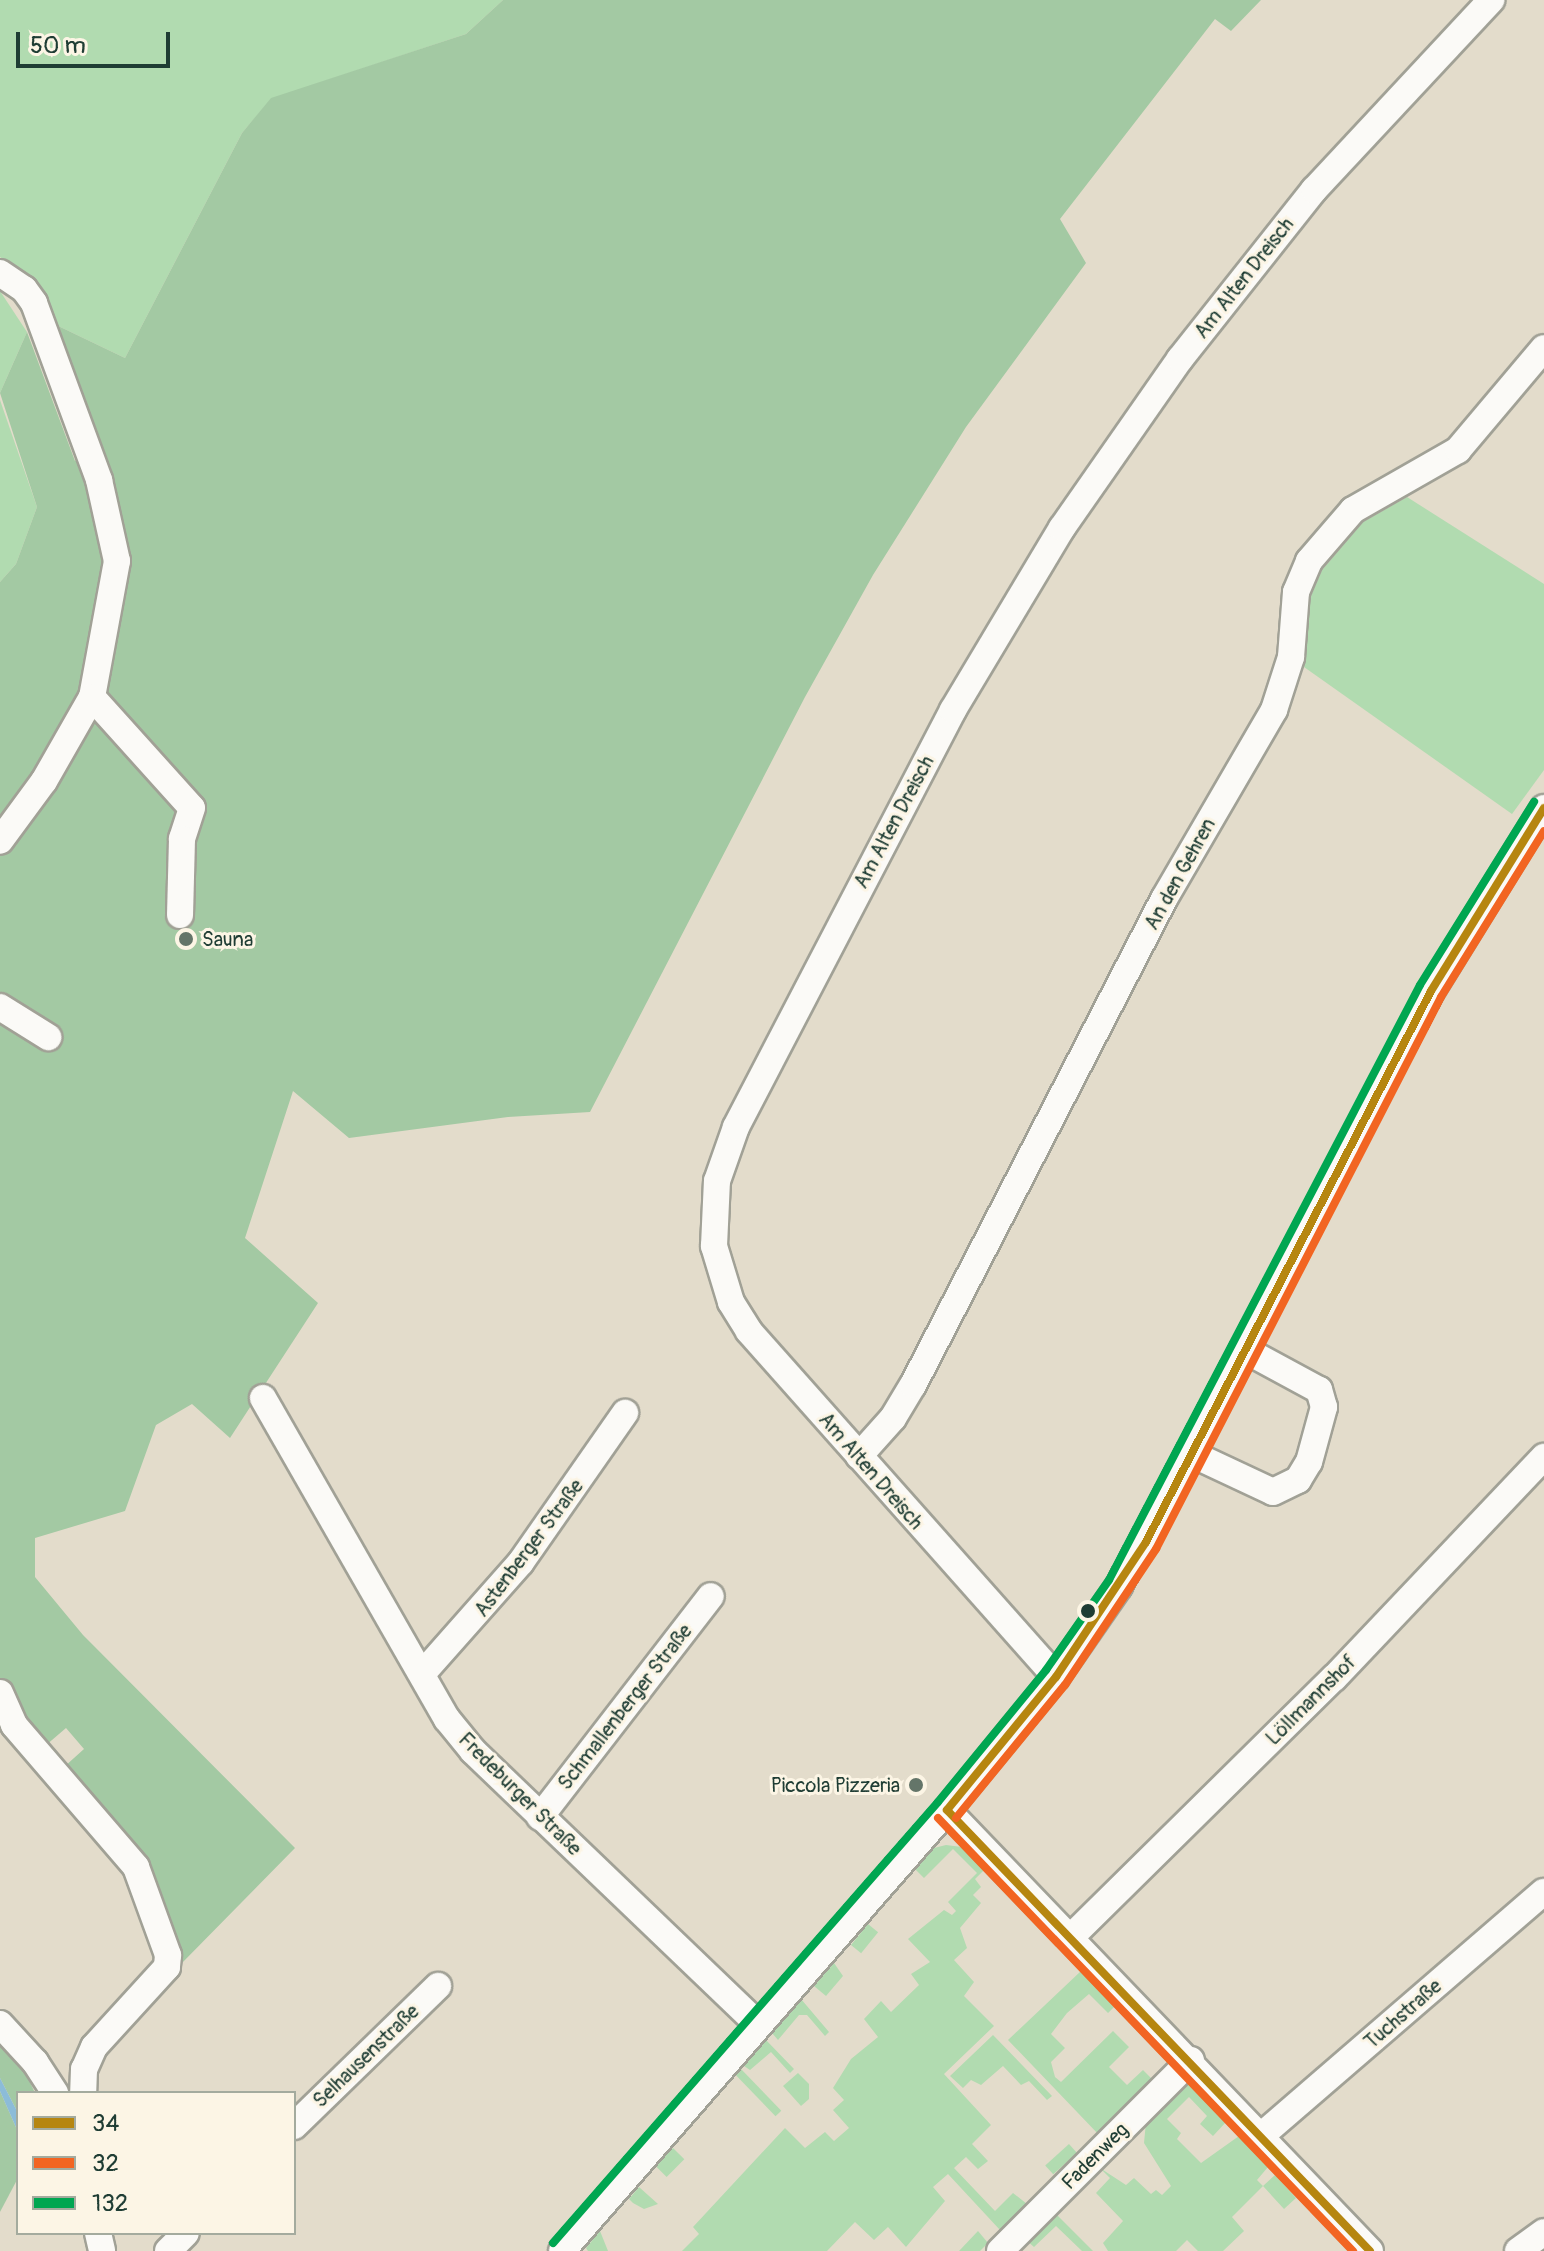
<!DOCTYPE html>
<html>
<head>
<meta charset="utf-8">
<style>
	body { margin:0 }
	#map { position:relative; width:1544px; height:2251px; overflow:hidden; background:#e3dccb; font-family:Pangolin,sans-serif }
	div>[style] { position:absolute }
	.green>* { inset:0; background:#b1dbb0; transform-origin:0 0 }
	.forest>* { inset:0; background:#a3c9a3 }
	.water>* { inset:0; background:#8cbcd8 }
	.roads { filter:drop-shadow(2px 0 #a1a196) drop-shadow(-2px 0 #a1a196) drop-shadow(0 2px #a1a196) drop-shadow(0 -2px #a1a196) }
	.minor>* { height:26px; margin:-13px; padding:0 13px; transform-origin:13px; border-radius:13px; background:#fbfaf7 }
	.bus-1>* { height:8px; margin:-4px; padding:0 4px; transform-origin:4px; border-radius:4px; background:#b68610 }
	.bus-2>* { height:8px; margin:-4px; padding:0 4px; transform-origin:4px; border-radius:4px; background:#f26522 }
	.bus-3>* { height:8px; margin:-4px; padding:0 4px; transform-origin:4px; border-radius:4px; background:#00a651 }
	.dots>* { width:22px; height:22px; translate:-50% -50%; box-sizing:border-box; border:4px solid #fcf5e5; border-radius:50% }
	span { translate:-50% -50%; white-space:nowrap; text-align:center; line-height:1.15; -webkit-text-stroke:6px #fcf5e5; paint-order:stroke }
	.street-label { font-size:20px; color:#1f3d34 }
	.poi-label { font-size:20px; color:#1f3d34 }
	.left { translate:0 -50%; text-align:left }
	.right { translate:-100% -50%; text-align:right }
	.legend { position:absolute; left:16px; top:2091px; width:280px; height:144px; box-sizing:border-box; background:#fcf5e5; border:2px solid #a4ab9e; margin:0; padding:10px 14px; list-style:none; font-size:24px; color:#1f3d34 }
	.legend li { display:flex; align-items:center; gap:16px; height:40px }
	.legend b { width:40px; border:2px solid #a4ab9e }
	.scale { position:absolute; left:16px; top:32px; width:154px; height:36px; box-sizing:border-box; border:4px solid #1f3d34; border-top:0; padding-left:10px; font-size:24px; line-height:28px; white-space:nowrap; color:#1f3d34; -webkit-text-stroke:6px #fcf5e5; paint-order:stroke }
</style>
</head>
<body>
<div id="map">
	<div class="green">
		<div style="clip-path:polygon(0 0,503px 0,466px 34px,271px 99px,242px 133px,125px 358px,52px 323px,40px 287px,0 257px)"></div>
		<div style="clip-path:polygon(0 291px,27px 332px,0 393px)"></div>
		<div style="clip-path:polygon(0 400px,37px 507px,16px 564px,0 582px)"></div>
		<div style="clip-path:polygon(1407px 497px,1544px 584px,1544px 770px,1512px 814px,1304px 667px,1310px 598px,1322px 570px,1363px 522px)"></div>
		<div style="clip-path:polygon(946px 1845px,962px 1847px,985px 1869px,975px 1879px,981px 1887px,973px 1895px,981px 1903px,960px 1928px,967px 1948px,954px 1960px,974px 1982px,964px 1996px,994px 2026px,944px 2074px,991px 2125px,972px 2144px,988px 2161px,978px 2169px,966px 2157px,954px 2168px,995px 2211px,1013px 2193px,1027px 2204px,1000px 2230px,948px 2174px,933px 2187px,945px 2201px,906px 2247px,888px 2227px,874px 2240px,855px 2222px,827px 2251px,682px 2251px,699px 2234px,693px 2227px,785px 2128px,805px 2148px,825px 2132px,834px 2141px,849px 2128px,833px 2110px,844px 2100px,833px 2088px,851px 2059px,878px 2037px,864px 2019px,881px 2001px,891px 2012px,919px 1985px,911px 1974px,930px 1962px,908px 1939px,944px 1910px,952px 1915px,956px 1911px,948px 1902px,977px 1873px,953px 1849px,924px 1878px,915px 1869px,934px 1848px)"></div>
		<div style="left:868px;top:1924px;width:13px;height:27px;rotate:39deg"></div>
		<div style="clip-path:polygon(834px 1963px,843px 1976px,826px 1996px,814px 1986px)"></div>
		<div style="clip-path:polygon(1081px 1971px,1115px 2006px,1108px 2013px,1089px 1994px,1067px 2013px,1051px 2034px,1065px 2048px,1051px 2062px,1055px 2077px,1061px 2082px,1113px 2031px,1129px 2047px,1109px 2067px,1127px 2085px,1143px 2070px,1154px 2081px,1100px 2136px,1008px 2040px)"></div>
		<div style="clip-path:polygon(801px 1999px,829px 2032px,825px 2036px,807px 2015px,799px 2015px,778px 2040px,772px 2033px)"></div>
		<div style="clip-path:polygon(993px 2035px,1052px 2096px,1047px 2100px,1029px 2081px,1021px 2085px,1003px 2066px,981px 2085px,971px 2080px,963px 2088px,950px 2076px)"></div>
		<div style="clip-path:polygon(766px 2040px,794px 2069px,790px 2073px,771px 2052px,750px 2070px,744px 2066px)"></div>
		<div style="left:741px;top:2069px;width:58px;height:8px;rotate:46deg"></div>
		<div style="clip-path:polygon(798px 2073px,809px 2084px,809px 2099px,801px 2106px,783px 2086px)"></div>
		<div style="clip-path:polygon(1187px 2083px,1226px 2122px,1213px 2136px,1200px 2124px,1207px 2116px,1189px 2097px,1167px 2119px,1181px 2133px,1177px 2139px,1201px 2163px,1239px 2136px,1268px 2167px,1257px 2180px,1263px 2186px,1275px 2175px,1296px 2198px,1284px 2209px,1263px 2186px,1232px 2217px,1244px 2231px,1223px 2251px,1198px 2251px,1187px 2240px,1176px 2251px,1108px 2251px,1103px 2243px,1123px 2221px,1096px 2193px,1110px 2178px,1100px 2168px,1126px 2185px,1134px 2178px,1151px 2194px,1156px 2190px,1162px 2195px,1171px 2186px,1144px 2143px,1146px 2122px)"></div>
		<div style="left:1069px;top:2144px;width:12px;height:32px;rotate:48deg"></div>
		<div style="left:673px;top:2148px;width:16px;height:25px;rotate:45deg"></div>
		<div style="clip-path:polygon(639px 2187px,658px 2204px,644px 2209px,633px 2203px,629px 2199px)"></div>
		<div style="clip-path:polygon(1054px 2212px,1093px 2251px,1082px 2251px,1056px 2226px,1034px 2247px,1026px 2240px)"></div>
		<div style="clip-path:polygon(600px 2231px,608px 2251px,588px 2251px,586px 2248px)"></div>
		<div style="clip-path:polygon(978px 2231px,988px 2243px,980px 2251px,959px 2251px)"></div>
	</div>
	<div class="forest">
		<div style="clip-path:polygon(503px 0,1261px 0,1231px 31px,1215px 19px,1060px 219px,1086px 263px,966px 427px,873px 575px,805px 697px,590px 1112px,508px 1117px,349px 1138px,293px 1091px,245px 1238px,318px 1303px,230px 1438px,192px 1404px,156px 1425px,125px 1511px,35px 1538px,35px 1577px,83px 1635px,295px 1848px,181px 1964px,143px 1861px,64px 1767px,84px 1749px,66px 1728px,45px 1746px,0 1721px,0 582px,16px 564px,37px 507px,0 393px,27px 332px,75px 461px,100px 442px,52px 323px,125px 358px,242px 133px,271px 98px,466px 34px)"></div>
		<div style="clip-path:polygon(0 2041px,22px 2065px,35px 2093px,18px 2093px,18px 2113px,0 2078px)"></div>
		<div style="clip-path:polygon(0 2091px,18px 2132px,18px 2178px,0 2212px)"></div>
	</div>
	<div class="water">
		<div style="clip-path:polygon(0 2078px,18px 2113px,18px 2132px,0 2091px)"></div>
	</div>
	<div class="roads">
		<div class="minor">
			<div style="left:0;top:273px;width:29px;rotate:34deg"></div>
			<div style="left:24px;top:289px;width:17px;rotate:54deg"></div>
			<div style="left:34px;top:303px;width:189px;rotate:69.8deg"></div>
			<div style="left:99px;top:480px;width:83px;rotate:77.5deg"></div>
			<div style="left:117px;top:561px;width:138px;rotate:100.4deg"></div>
			<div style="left:92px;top:697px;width:97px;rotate:119.7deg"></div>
			<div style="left:44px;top:781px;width:74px;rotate:126.3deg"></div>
			<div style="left:92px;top:697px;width:149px;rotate:48deg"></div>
			<div style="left:192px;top:808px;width:33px;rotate:108deg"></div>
			<div style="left:182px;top:839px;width:76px;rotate:91.5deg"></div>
			<div style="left:0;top:1007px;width:57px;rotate:32deg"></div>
			<div style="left:263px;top:1398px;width:370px;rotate:60.2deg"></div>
			<div style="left:447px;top:1719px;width:41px;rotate:50.9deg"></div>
			<div style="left:473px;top:1751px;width:395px;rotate:43.8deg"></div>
			<div style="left:1192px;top:1454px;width:89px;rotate:25.1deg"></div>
			<div style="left:1273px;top:1492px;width:28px;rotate:-26deg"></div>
			<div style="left:1298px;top:1480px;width:21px;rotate:-59deg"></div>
			<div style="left:1309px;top:1462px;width:57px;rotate:-74.7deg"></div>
			<div style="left:1324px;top:1407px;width:18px;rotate:-106deg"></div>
			<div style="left:1319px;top:1390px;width:84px;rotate:-151.6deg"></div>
			<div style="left:859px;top:1456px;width:51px;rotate:-48.2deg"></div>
			<div style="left:893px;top:1418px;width:39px;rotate:-59deg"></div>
			<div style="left:913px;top:1385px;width:547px;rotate:-62.69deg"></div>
			<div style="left:1164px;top:899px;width:219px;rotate:-59.8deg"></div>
			<div style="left:1274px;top:710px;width:56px;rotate:-72.2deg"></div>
			<div style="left:1291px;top:657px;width:65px;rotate:-85.6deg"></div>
			<div style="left:1296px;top:592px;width:34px;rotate:-67deg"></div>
			<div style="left:1309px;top:561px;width:67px;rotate:-49.2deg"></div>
			<div style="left:1353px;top:510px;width:121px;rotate:-29.7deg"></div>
			<div style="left:1458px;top:450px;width:133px;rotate:-49.9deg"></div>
			<div style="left:422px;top:1674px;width:149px;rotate:-48.5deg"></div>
			<div style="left:521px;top:1562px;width:182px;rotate:-55.1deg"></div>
			<div style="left:1056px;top:1677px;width:463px;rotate:-131.6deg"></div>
			<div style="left:749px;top:1331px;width:34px;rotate:-122deg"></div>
			<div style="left:731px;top:1302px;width:59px;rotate:-106.9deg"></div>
			<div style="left:714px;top:1246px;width:65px;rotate:-87.4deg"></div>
			<div style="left:717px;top:1181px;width:57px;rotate:-70.6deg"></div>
			<div style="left:736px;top:1127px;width:470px;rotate:-62.5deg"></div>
			<div style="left:953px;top:710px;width:212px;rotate:-59.1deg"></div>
			<div style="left:1062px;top:528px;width:206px;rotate:-55.1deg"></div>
			<div style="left:1180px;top:359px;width:216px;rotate:-51.6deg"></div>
			<div style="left:1314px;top:190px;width:260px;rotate:-47deg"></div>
			<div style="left:0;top:1693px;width:35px;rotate:66deg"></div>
			<div style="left:14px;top:1725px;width:187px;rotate:49.3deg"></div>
			<div style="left:136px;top:1867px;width:94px;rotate:70deg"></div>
			<div style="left:168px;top:1955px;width:12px;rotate:95deg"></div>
			<div style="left:167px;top:1967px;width:108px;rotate:132.4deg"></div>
			<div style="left:94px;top:2047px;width:24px;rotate:114deg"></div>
			<div style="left:84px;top:2069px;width:24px;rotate:92deg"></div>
			<div style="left:947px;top:1810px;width:611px;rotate:46.19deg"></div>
			<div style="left:540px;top:1817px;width:279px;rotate:-52.3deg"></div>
			<div style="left:1072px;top:1936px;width:368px;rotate:-44.6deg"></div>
			<div style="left:1334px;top:1678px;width:305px;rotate:-46.5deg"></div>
			<div style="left:0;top:2024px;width:52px;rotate:47.4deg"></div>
			<div style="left:35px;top:2062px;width:37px;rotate:57deg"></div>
			<div style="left:294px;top:2126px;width:201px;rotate:-44.2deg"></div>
			<div style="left:1262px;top:2135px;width:372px;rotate:-40.8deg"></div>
			<div style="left:98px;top:2233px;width:18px;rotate:77deg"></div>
			<div style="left:168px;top:2251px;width:25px;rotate:-45deg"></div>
			<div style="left:562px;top:2251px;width:585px;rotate:-48.88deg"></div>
			<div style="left:947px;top:1810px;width:172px;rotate:-50.7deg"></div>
			<div style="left:1056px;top:1677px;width:111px;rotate:-55.3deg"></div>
			<div style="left:1119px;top:1586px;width:672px;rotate:-62.33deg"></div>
			<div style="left:1431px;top:991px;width:215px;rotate:-58.3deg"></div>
			<div style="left:1000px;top:2251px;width:270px;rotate:-45deg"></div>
			<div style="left:1518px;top:2251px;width:32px;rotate:-36deg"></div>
		</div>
	</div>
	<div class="bus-1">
		<div style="left:947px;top:1810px;width:172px;rotate:-50.7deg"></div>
		<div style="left:1056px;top:1677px;width:162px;rotate:-56.3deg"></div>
		<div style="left:1146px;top:1542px;width:620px;rotate:-62.65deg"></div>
		<div style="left:1431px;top:991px;width:215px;rotate:-58.3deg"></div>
		<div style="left:947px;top:1810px;width:611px;rotate:46.19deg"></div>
	</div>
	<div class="bus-2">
		<div style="left:938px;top:1818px;width:600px;rotate:46.22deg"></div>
		<div style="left:956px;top:1818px;width:172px;rotate:-50.7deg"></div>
		<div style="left:1065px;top:1685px;width:164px;rotate:-56.2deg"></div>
		<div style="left:1156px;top:1549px;width:621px;rotate:-62.69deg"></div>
		<div style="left:1441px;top:997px;width:195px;rotate:-58.2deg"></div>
	</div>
	<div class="bus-3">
		<div style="left:553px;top:2243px;width:585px;rotate:-48.88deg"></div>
		<div style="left:938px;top:1802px;width:171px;rotate:-50.7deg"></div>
		<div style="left:1046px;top:1670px;width:110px;rotate:-55deg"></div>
		<div style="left:1109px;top:1580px;width:671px;rotate:-62.4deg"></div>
		<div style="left:1420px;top:985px;width:216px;rotate:-58.1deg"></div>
	</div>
	<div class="dots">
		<div style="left:186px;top:939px;background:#647569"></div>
		<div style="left:1088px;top:1611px;background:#1f3d34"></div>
		<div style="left:916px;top:1785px;background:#647569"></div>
	</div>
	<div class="street-label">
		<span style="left:1244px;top:278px;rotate:-52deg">Am Alten Dreisch</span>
		<span style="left:894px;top:822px;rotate:-62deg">Am Alten Dreisch</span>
		<span style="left:1180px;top:874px;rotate:-61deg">An den Gehren</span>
		<span style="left:871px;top:1471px;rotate:49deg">Am Alten Dreisch</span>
		<span style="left:529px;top:1548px;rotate:-53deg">Astenberger Straße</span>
		<span style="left:1311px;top:1700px;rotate:-45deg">Löllmannshof</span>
		<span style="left:625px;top:1707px;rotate:-52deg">Schmallenberger Straße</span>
		<span style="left:520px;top:1794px;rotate:45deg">Fredeburger Straße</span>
		<span style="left:1403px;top:2014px;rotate:-41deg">Tuchstraße</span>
		<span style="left:366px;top:2056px;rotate:-44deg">Selhausenstraße</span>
		<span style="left:1095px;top:2156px;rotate:-45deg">Fadenweg</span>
	</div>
	<div class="poi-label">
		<span class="left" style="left:202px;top:939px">Sauna</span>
		<span class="right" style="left:900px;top:1785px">Piccola Pizzeria</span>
	</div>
	<ul class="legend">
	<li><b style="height:10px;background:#b68610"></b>34</li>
	<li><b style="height:10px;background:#f26522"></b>32</li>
	<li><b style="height:10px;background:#00a651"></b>132</li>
	</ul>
	<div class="scale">50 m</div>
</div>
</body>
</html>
